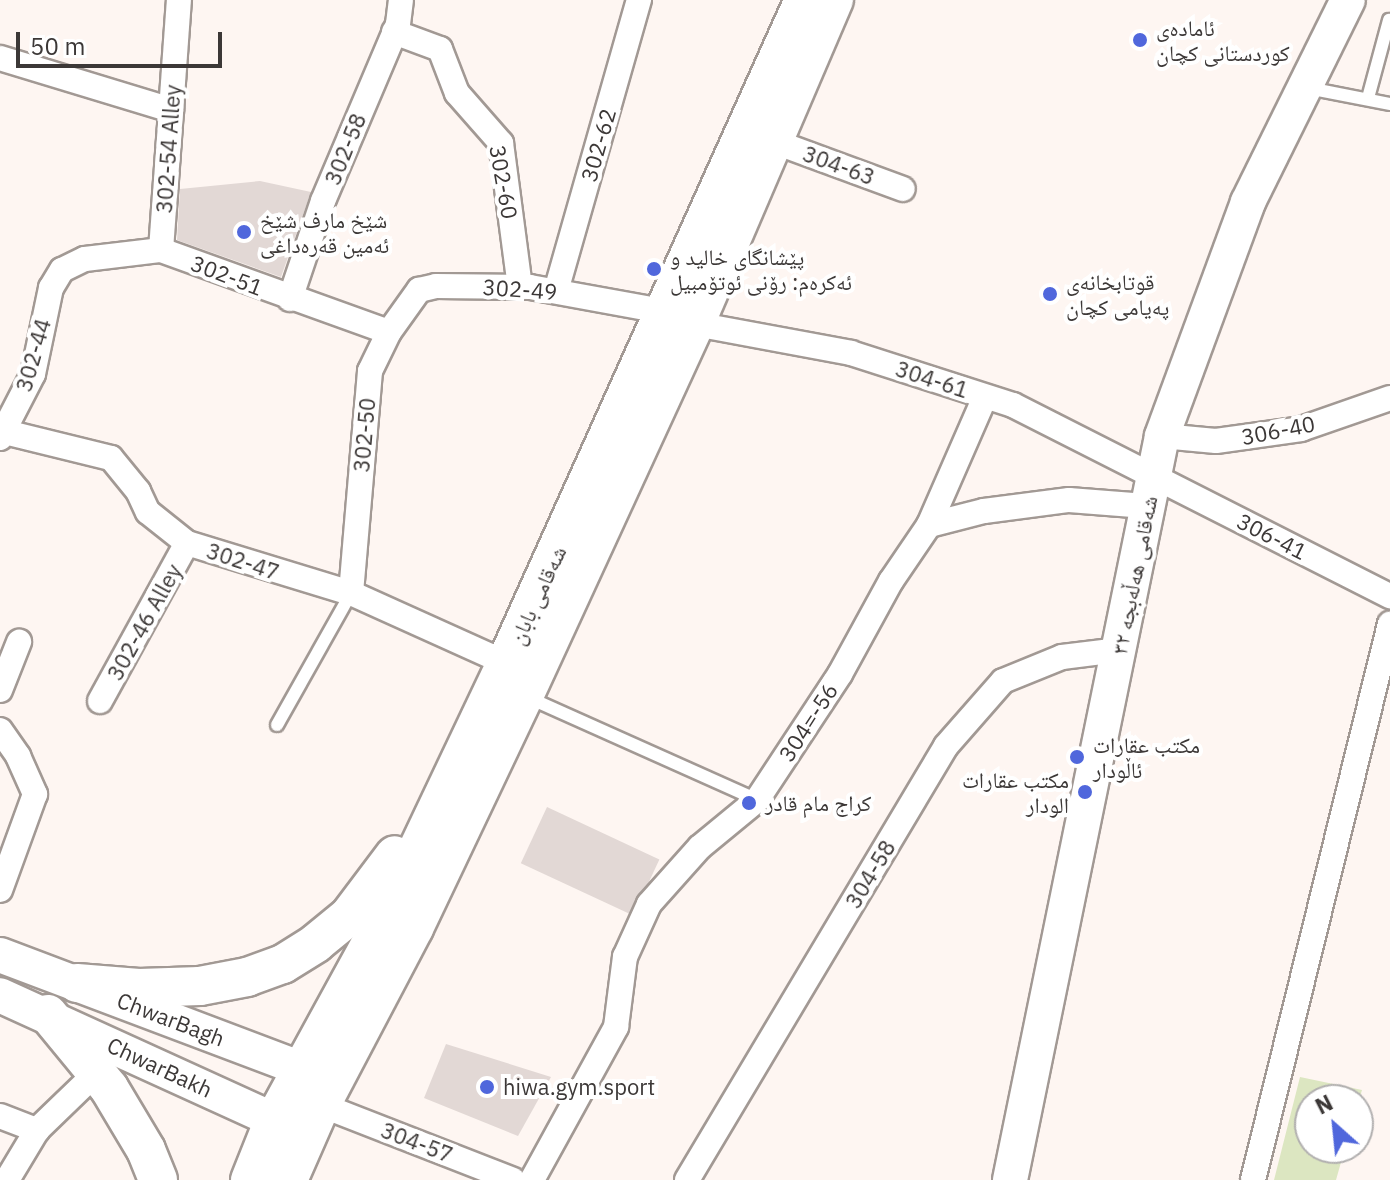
<!DOCTYPE html>
<html>
<head>
<meta charset="utf-8">
<style>
	body { margin:0 }
	#map { position:relative; width:1390px; height:1180px; overflow:hidden; background:#fef6f2; font-family:"IBM Plex Sans","Noto Naskh Arabic",sans-serif }
	div>[style] { position:absolute }
	.green>* { inset:0; background:#dce6c1 }
	.building>* { inset:0; background:#e2d8d5; transform-origin:0 0 }
	.roads { filter:drop-shadow(2px 0 #a29994) drop-shadow(-2px 0 #a29994) drop-shadow(0 2px #a29994) drop-shadow(0 -2px #a29994) }
	.lane>* { height:12px; margin:-6px; padding:0 6px; transform-origin:6px; border-radius:6px; background:#fff }
	.street>* { height:24px; margin:-12px; padding:0 12px; transform-origin:12px; border-radius:12px; background:#fff }
	.secondary>* { height:34px; margin:-17px; padding:0 17px; transform-origin:17px; border-radius:17px; background:#fff }
	.primary>* { height:38px; margin:-19px; padding:0 19px; transform-origin:19px; border-radius:19px; background:#fff }
	.dots>* { width:22px; height:22px; translate:-50% -50%; box-sizing:border-box; border:4px solid #fff; border-radius:50% }
	span { translate:-50% -50%; white-space:nowrap; text-align:center; line-height:1.15; -webkit-text-stroke:8px #fff; paint-order:stroke }
	.poi-label { font-size:22px; color:#3c3837 }
	.left { translate:0 -50%; text-align:left }
	.right { translate:-100% -50%; text-align:right }
	.street-label { font-size:22px; color:#3c3837 }
	.north { position:absolute; left:1294px; top:1084px; width:80px; height:80px; box-sizing:border-box; background:#fff; border:2px solid #b1afaf; border-radius:50%; rotate:333deg; font-size:22px; font-weight:700; line-height:32px; text-align:center; color:#3c3837 }
	.north::after { content:''; display:block; margin:auto; width:28px; height:36px; background:#5067dc; clip-path:polygon(50% 0,100% 100%,50% 72%,0 100%) }
	.scale { position:absolute; left:16px; top:32px; width:206px; height:36px; box-sizing:border-box; border:4px solid #3c3837; border-top:0; padding-left:10px; font-size:24px; line-height:28px; white-space:nowrap; color:#3c3837; -webkit-text-stroke:6px #fff; paint-order:stroke }
</style>
</head>
<body>
<div id="map">
	<div class="green">
		<div style="clip-path:polygon(1300px 1077px,1362px 1090px,1358px 1103px,1358px 1100px,1310px 1100px,1310px 1148px,1345px 1148px,1336px 1180px,1274px 1180px)"></div>
	</div>
	<div class="building">
		<div style="clip-path:polygon(260px 181px,311px 192px,281px 277px,177px 240px,180px 189px)"></div>
		<div style="left:547px;top:807px;width:124px;height:62px;rotate:25deg"></div>
		<div style="clip-path:polygon(446px 1044px,551px 1077px,518px 1136px,424px 1098px)"></div>
	</div>
	<div class="roads">
		<div class="lane">
			<div style="left:1308px;top:88px;width:84px;rotate:11deg"></div>
			<div style="left:1368px;top:98px;width:81px;rotate:-74.9deg"></div>
			<div style="left:527px;top:697px;width:252px;rotate:24.1deg"></div>
			<div style="left:277px;top:725px;width:151px;rotate:-60.7deg"></div>
		</div>
		<div class="street">
			<div style="left:394px;top:32px;width:49px;rotate:20.3deg"></div>
			<div style="left:440px;top:49px;width:47px;rotate:68.9deg"></div>
			<div style="left:457px;top:93px;width:67px;rotate:48.7deg"></div>
			<div style="left:501px;top:143px;width:145px;rotate:82.5deg"></div>
			<div style="left:0;top:58px;width:179px;rotate:16.9deg"></div>
			<div style="left:775px;top:142px;width:136px;rotate:20.2deg"></div>
			<div style="left:161px;top:250px;width:251px;rotate:-85.9deg"></div>
			<div style="left:556px;top:291px;width:303px;rotate:-74.1deg"></div>
			<div style="left:290px;top:299px;width:103px;rotate:-71.4deg"></div>
			<div style="left:323px;top:201px;width:192px;rotate:-67deg"></div>
			<div style="left:398px;top:24px;width:24px;rotate:-83deg"></div>
			<div style="left:695px;top:324px;width:159px;rotate:10.5deg"></div>
			<div style="left:851px;top:353px;width:170px;rotate:17.8deg"></div>
			<div style="left:1013px;top:405px;width:423px;rotate:26.9deg"></div>
			<div style="left:5px;top:432px;width:109px;rotate:13.8deg"></div>
			<div style="left:111px;top:458px;width:43px;rotate:50.7deg"></div>
			<div style="left:138px;top:491px;width:23px;rotate:65deg"></div>
			<div style="left:148px;top:512px;width:50px;rotate:38.5deg"></div>
			<div style="left:187px;top:543px;width:171px;rotate:17deg"></div>
			<div style="left:351px;top:593px;width:170px;rotate:24.3deg"></div>
			<div style="left:1162px;top:436px;width:54px;rotate:5.3deg"></div>
			<div style="left:1216px;top:441px;width:86px;rotate:-8deg"></div>
			<div style="left:1301px;top:429px;width:94px;rotate:-19.2deg"></div>
			<div style="left:0;top:438px;width:72px;rotate:-62.7deg"></div>
			<div style="left:33px;top:374px;width:88px;rotate:-78.2deg"></div>
			<div style="left:51px;top:288px;width:21px;rotate:-59deg"></div>
			<div style="left:62px;top:270px;width:25px;rotate:-26deg"></div>
			<div style="left:85px;top:259px;width:77px;rotate:-6.8deg"></div>
			<div style="left:161px;top:250px;width:242px;rotate:19.8deg"></div>
			<div style="left:929px;top:525px;width:140px;rotate:-66.4deg"></div>
			<div style="left:351px;top:593px;width:223px;rotate:-85.1deg"></div>
			<div style="left:370px;top:371px;width:43px;rotate:-64deg"></div>
			<div style="left:389px;top:332px;width:52px;rotate:-54.5deg"></div>
			<div style="left:419px;top:290px;width:17px;rotate:-13deg"></div>
			<div style="left:436px;top:286px;width:94px;rotate:0.6deg"></div>
			<div style="left:530px;top:287px;width:139px;rotate:10.3deg"></div>
			<div style="left:0;top:690px;width:52px;rotate:-68.4deg"></div>
			<div style="left:100px;top:701px;width:180px;rotate:-61.2deg"></div>
			<div style="left:0;top:730px;width:32px;rotate:55deg"></div>
			<div style="left:18px;top:756px;width:42px;rotate:65.9deg"></div>
			<div style="left:35px;top:794px;width:102px;rotate:110deg"></div>
			<div style="left:321px;top:1105px;width:206px;rotate:21.3deg"></div>
			<div style="left:0;top:1116px;width:40px;rotate:21deg"></div>
			<div style="left:7px;top:1180px;width:58px;rotate:-59deg"></div>
			<div style="left:37px;top:1130px;width:83px;rotate:-44deg"></div>
			<div style="left:532px;top:1180px;width:175px;rotate:-61.2deg"></div>
			<div style="left:616px;top:1027px;width:71px;rotate:-82.7deg"></div>
			<div style="left:625px;top:957px;width:58px;rotate:-65.6deg"></div>
			<div style="left:649px;top:904px;width:76px;rotate:-48.2deg"></div>
			<div style="left:700px;top:847px;width:74px;rotate:-39.5deg"></div>
			<div style="left:757px;top:800px;width:151px;rotate:-56.6deg"></div>
			<div style="left:840px;top:674px;width:106px;rotate:-61.3deg"></div>
			<div style="left:891px;top:581px;width:68px;rotate:-55.8deg"></div>
			<div style="left:929px;top:525px;width:57px;rotate:-14.3deg"></div>
			<div style="left:984px;top:511px;width:86px;rotate:-7.4deg"></div>
			<div style="left:1069px;top:500px;width:77px;rotate:4.5deg"></div>
			<div style="left:687px;top:1180px;width:505px;rotate:-59.17deg"></div>
			<div style="left:946px;top:746px;width:86px;rotate:-48.8deg"></div>
			<div style="left:1003px;top:681px;width:64px;rotate:-22.1deg"></div>
			<div style="left:1062px;top:657px;width:56px;rotate:-7.1deg"></div>
			<div style="left:1253px;top:1180px;width:573px;rotate:-76.16deg"></div>
		</div>
		<div class="secondary">
			<div style="left:0;top:955px;width:323px;rotate:20.7deg"></div>
			<div style="left:302px;top:1069px;width:20px;rotate:49deg"></div>
			<div style="left:315px;top:1084px;width:22px;rotate:74deg"></div>
			<div style="left:321px;top:1105px;width:26px;rotate:151deg"></div>
			<div style="left:298px;top:1118px;width:24px;rotate:175deg"></div>
			<div style="left:274px;top:1120px;width:301px;rotate:-155.5deg"></div>
			<div style="left:1010px;top:1180px;width:759px;rotate:-78.45deg"></div>
			<div style="left:1162px;top:436px;width:249px;rotate:-69.8deg"></div>
			<div style="left:1248px;top:202px;width:225px;rotate:-63.7deg"></div>
		</div>
		<div class="primary">
			<div style="left:77px;top:983px;width:62px;rotate:4.6deg"></div>
			<div style="left:139px;top:988px;width:61px;rotate:-1.9deg"></div>
			<div style="left:200px;top:986px;width:48px;rotate:-10.8deg"></div>
			<div style="left:247px;top:977px;width:38px;rotate:-20deg"></div>
			<div style="left:283px;top:964px;width:39px;rotate:-32deg"></div>
			<div style="left:316px;top:943px;width:43px;rotate:-39.3deg"></div>
			<div style="left:349px;top:916px;width:76px;rotate:-53deg"></div>
			<div style="left:48px;top:1014px;width:96px;rotate:50.5deg"></div>
			<div style="left:109px;top:1088px;width:72px;rotate:59.2deg"></div>
			<div style="left:146px;top:1150px;width:32px;rotate:68deg"></div>
			<div style="left:250px;top:1180px;width:65px;rotate:-68.2deg"></div>
			<div style="left:274px;top:1120px;width:235px;rotate:-61.3deg"></div>
			<div style="left:387px;top:914px;width:278px;rotate:-64.6deg"></div>
			<div style="left:506px;top:663px;width:727px;rotate:-65.8deg"></div>
			<div style="left:288px;top:1180px;width:82px;rotate:-66.3deg"></div>
			<div style="left:321px;top:1105px;width:200px;rotate:-62.3deg"></div>
			<div style="left:414px;top:928px;width:257px;rotate:-64.6deg"></div>
			<div style="left:524px;top:696px;width:409px;rotate:-65.3deg"></div>
			<div style="left:695px;top:324px;width:353px;rotate:-66.8deg"></div>
		</div>
	</div>
	<div class="dots">
		<div style="left:1140px;top:40px;background:#5067dc"></div>
		<div style="left:244px;top:232px;background:#5067dc"></div>
		<div style="left:654px;top:269px;background:#5067dc"></div>
		<div style="left:1050px;top:294px;background:#5067dc"></div>
		<div style="left:1077px;top:757px;background:#5067dc"></div>
		<div style="left:1085px;top:792px;background:#5067dc"></div>
		<div style="left:749px;top:803px;background:#5067dc"></div>
		<div style="left:487px;top:1087px;background:#5067dc"></div>
	</div>
	<div class="poi-label">
		<span class="left" style="left:1156px;top:40px">ئامادەی<br>کوردستانی کچان</span>
		<span class="left" style="left:260px;top:232px">شێخ مارف شێخ<br>ئەمین قەرەداغی</span>
		<span class="left" style="left:670px;top:269px">پێشانگای خالید و<br>ئەکرەم: رۆنی ئوتۆمبیل</span>
		<span class="left" style="left:1066px;top:294px">قوتابخانەی<br>پەیامی کچان</span>
		<span class="left" style="left:1093px;top:757px">مكتب عقارات<br>ئاڵودار</span>
		<span class="right" style="left:1069px;top:792px">مكتب عقارات<br>الودار</span>
		<span class="left" style="left:765px;top:803px">کراج مام قادر</span>
		<span class="left" style="left:503px;top:1087px">hiwa.gym.sport</span>
	</div>
	<div class="street-label">
		<span style="left:598px;top:145px;rotate:-74deg">302-62</span>
		<span style="left:168px;top:149px;rotate:-86deg">302-54 Alley</span>
		<span style="left:345px;top:149px;rotate:-68deg">302-58</span>
		<span style="left:839px;top:165px;rotate:20deg">304-63</span>
		<span style="left:504px;top:182px;rotate:80deg">302-60</span>
		<span style="left:227px;top:275px;rotate:21deg">302-51</span>
		<span style="left:520px;top:289px;rotate:4deg">302-49</span>
		<span style="left:33px;top:355px;rotate:-74deg">302-44</span>
		<span style="left:932px;top:379px;rotate:18deg">304-61</span>
		<span style="left:1278px;top:430px;rotate:-11deg">306-40</span>
		<span style="left:364px;top:435px;rotate:-85deg">302-50</span>
		<span style="left:1272px;top:536px;rotate:27deg">306-41</span>
		<span style="left:243px;top:561px;rotate:18deg">302-47</span>
		<span style="left:1134px;top:575px;rotate:-79deg">شەقامی هەڵەبجە ٣٢</span>
		<span style="left:537px;top:595px;rotate:-65deg">شەقامی بابان</span>
		<span style="left:144px;top:622px;rotate:-61deg">302-46 Alley</span>
		<span style="left:808px;top:722px;rotate:-57deg">304=-56</span>
		<span style="left:870px;top:874px;rotate:-59deg">304-58</span>
		<span style="left:171px;top:1019px;rotate:21deg">ChwarBagh</span>
		<span style="left:160px;top:1067px;rotate:25deg">ChwarBakh</span>
		<span style="left:417px;top:1142px;rotate:21deg">304-57</span>
	</div>
	<div class="north">N</div>
	<div class="scale">50 m</div>
</div>
</body>
</html>
